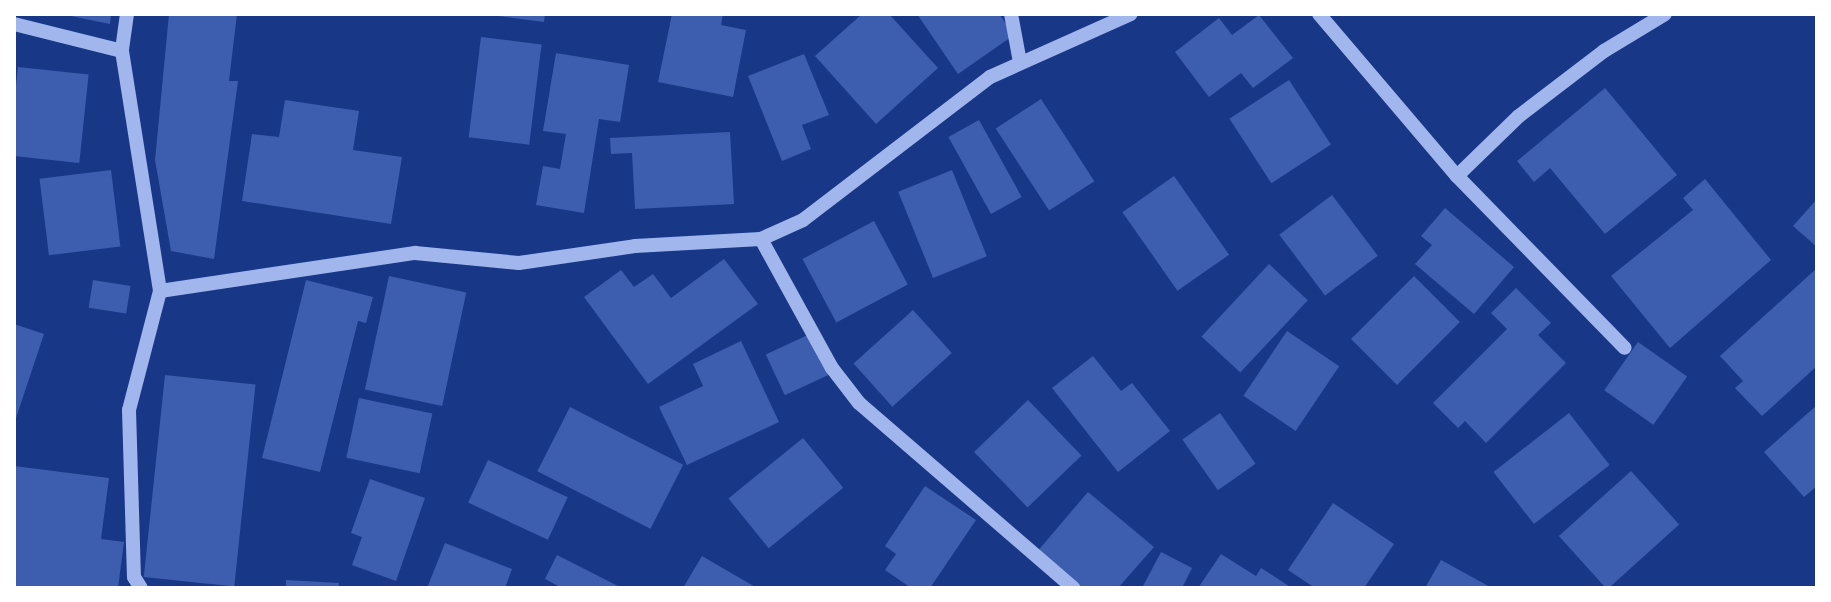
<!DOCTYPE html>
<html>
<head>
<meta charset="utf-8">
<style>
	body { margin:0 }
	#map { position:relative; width:1831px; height:602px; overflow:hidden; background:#193787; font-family:Helvetica,sans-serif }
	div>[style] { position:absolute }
	.building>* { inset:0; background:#3d5dae; transform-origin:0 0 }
	.minor>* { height:14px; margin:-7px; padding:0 7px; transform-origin:7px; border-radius:7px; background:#a0b6ed }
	span { translate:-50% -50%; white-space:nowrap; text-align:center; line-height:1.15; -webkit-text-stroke:8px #193787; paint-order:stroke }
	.frame { position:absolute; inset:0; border:16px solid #fff; pointer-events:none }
</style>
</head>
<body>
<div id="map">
	<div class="building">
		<div style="clip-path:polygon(61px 14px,111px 14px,110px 24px)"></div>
		<div style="clip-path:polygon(169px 14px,237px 14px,229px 81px,238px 81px,214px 259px,171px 251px,155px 160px)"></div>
		<div style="clip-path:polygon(482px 14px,545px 14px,544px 22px)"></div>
		<div style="clip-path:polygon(672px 14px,723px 14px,721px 25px,746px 30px,733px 97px,658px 82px)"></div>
		<div style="clip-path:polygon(862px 14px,889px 14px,938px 68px,876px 124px,815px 56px)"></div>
		<div style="clip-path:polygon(917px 14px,999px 14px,1014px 35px,958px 74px)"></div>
		<div style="clip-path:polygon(1259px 15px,1293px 58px,1253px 88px,1241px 73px,1209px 97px,1175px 52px,1219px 18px,1232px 35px)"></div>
		<div style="left:481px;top:37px;width:61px;height:101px;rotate:7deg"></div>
		<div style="clip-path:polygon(556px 53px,629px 65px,620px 122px,599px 119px,584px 213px,536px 205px,543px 166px,560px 169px,566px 134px,543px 131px)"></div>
		<div style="clip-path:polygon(804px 54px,829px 115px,802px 125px,811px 149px,782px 161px,748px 76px)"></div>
		<div style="left:18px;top:67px;width:71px;height:89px;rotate:6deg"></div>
		<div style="left:1289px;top:80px;width:77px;height:71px;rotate:57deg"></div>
		<div style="clip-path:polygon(1605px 88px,1677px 175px,1605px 234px,1550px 168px,1534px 182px,1517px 161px)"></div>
		<div style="left:1041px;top:99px;width:98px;height:54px;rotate:57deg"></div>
		<div style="clip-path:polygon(285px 100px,359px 111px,353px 150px,402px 157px,391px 224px,242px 201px,252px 134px,279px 137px)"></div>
		<div style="left:979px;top:120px;width:88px;height:35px;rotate:61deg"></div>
		<div style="clip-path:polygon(730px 132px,734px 204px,635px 209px,632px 153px,611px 154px,610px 138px)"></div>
		<div style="left:111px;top:170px;width:77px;height:72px;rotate:83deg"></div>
		<div style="left:952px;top:170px;width:93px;height:58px;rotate:68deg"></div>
		<div style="left:1174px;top:176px;width:96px;height:63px;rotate:55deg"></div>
		<div style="clip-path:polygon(1705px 179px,1771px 260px,1670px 348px,1611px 276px,1693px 210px,1683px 198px)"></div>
		<div style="left:1332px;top:195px;width:76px;height:66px;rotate:53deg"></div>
		<div style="clip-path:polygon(1817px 199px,1817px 247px,1793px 226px)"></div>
		<div style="clip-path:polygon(1445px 208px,1514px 267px,1474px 314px,1415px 264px,1432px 245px,1421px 236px)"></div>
		<div style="left:874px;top:221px;width:72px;height:81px;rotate:62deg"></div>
		<div style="clip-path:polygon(724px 259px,758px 304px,648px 384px,584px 297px,621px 270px,634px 287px,653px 274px,671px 298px)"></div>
		<div style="left:1269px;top:264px;width:53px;height:99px;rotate:43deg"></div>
		<div style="clip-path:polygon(1817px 268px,1817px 366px,1762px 416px,1735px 388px,1743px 381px,1720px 356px)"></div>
		<div style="left:389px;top:276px;width:79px;height:116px;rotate:12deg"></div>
		<div style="left:1414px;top:276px;width:65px;height:89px;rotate:45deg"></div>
		<div style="left:93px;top:280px;width:38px;height:28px;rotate:9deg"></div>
		<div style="clip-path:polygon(306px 280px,373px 297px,366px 323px,358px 321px,320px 472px,262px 458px)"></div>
		<div style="clip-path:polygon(1516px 288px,1551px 323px,1538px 335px,1566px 363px,1486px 443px,1465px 421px,1458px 428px,1433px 403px,1507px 329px,1491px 313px)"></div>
		<div style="left:913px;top:310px;width:58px;height:80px;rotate:48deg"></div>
		<div style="clip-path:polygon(14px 324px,44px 334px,15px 421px,14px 421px)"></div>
		<div style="left:1287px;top:331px;width:63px;height:78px;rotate:34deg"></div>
		<div style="left:812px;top:333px;width:45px;height:51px;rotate:65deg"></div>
		<div style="clip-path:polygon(741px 341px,779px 422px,687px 465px,659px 407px,703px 386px,693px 364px)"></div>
		<div style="left:1638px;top:342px;width:60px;height:59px;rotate:35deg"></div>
		<div style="clip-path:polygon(1093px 356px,1121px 391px,1132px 383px,1170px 431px,1118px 472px,1052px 388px)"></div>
		<div style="left:165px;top:375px;width:91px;height:203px;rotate:6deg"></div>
		<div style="left:359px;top:398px;width:75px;height:61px;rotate:12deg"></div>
		<div style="left:1028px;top:400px;width:77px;height:75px;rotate:46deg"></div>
		<div style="clip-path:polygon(1817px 405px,1817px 486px,1804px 497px,1764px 452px)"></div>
		<div style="left:570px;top:407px;width:127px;height:72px;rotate:27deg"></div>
		<div style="left:1220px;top:413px;width:62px;height:46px;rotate:55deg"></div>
		<div style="left:1569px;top:413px;width:66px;height:96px;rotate:52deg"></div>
		<div style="left:803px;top:438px;width:64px;height:96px;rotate:51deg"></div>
		<div style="left:488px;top:460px;width:88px;height:47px;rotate:25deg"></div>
		<div style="clip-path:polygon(14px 466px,109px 478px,101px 539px,124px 542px,118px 588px,14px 588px)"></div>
		<div style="left:1631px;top:471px;width:72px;height:97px;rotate:48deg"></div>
		<div style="clip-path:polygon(370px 479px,425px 498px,396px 581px,352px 565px,362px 537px,351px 533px)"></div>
		<div style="clip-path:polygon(925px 486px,976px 520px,930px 588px,911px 588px,885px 570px,896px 554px,885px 546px)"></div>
		<div style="clip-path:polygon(1088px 492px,1154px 547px,1118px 588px,1078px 588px,1036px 553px)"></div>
		<div style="clip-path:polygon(1333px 503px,1394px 544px,1364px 588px,1315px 588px,1288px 570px)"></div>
		<div style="clip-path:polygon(445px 543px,512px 569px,505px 588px,427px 588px)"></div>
		<div style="clip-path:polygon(1161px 552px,1192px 568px,1182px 588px,1142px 588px)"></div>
		<div style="clip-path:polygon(1221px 554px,1256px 576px,1261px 568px,1292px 588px,1198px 588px)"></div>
		<div style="clip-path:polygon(557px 555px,622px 588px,562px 588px,545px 579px)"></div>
		<div style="clip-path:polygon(702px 556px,757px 588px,683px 588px)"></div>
		<div style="clip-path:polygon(1441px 560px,1492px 588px,1425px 588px)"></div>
		<div style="clip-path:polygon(286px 580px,339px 583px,338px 588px,286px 588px)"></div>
	</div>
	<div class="minor">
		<div style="left:127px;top:14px;width:37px;rotate:98deg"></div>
		<div style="left:122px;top:51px;width:243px;rotate:81deg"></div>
		<div style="left:160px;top:291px;width:123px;rotate:104.6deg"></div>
		<div style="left:129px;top:410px;width:167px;rotate:88.3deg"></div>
		<div style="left:134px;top:577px;width:13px;rotate:58deg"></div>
		<div style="left:1011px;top:14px;width:49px;rotate:79.4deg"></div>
		<div style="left:1319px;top:14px;width:213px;rotate:49.6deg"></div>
		<div style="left:1457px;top:176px;width:240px;rotate:45.7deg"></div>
		<div style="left:14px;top:24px;width:111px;rotate:14deg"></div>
		<div style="left:1457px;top:176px;width:86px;rotate:-44.1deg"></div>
		<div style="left:1519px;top:116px;width:107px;rotate:-37.4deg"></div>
		<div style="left:1604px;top:51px;width:71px;rotate:-31.2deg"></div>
		<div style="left:761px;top:239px;width:147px;rotate:61.2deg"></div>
		<div style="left:832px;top:368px;width:44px;rotate:52.4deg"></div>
		<div style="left:859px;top:403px;width:283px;rotate:40.8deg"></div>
		<div style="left:160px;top:291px;width:258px;rotate:-8.5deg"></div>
		<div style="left:415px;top:253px;width:104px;rotate:5.5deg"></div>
		<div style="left:519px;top:263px;width:117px;rotate:-8.3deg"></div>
		<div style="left:635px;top:246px;width:126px;rotate:-3.2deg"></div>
		<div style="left:761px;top:239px;width:46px;rotate:-24.3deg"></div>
		<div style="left:803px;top:220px;width:235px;rotate:-37.4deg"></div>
		<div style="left:990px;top:77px;width:154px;rotate:-24.1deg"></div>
	</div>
	<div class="frame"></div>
</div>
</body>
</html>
